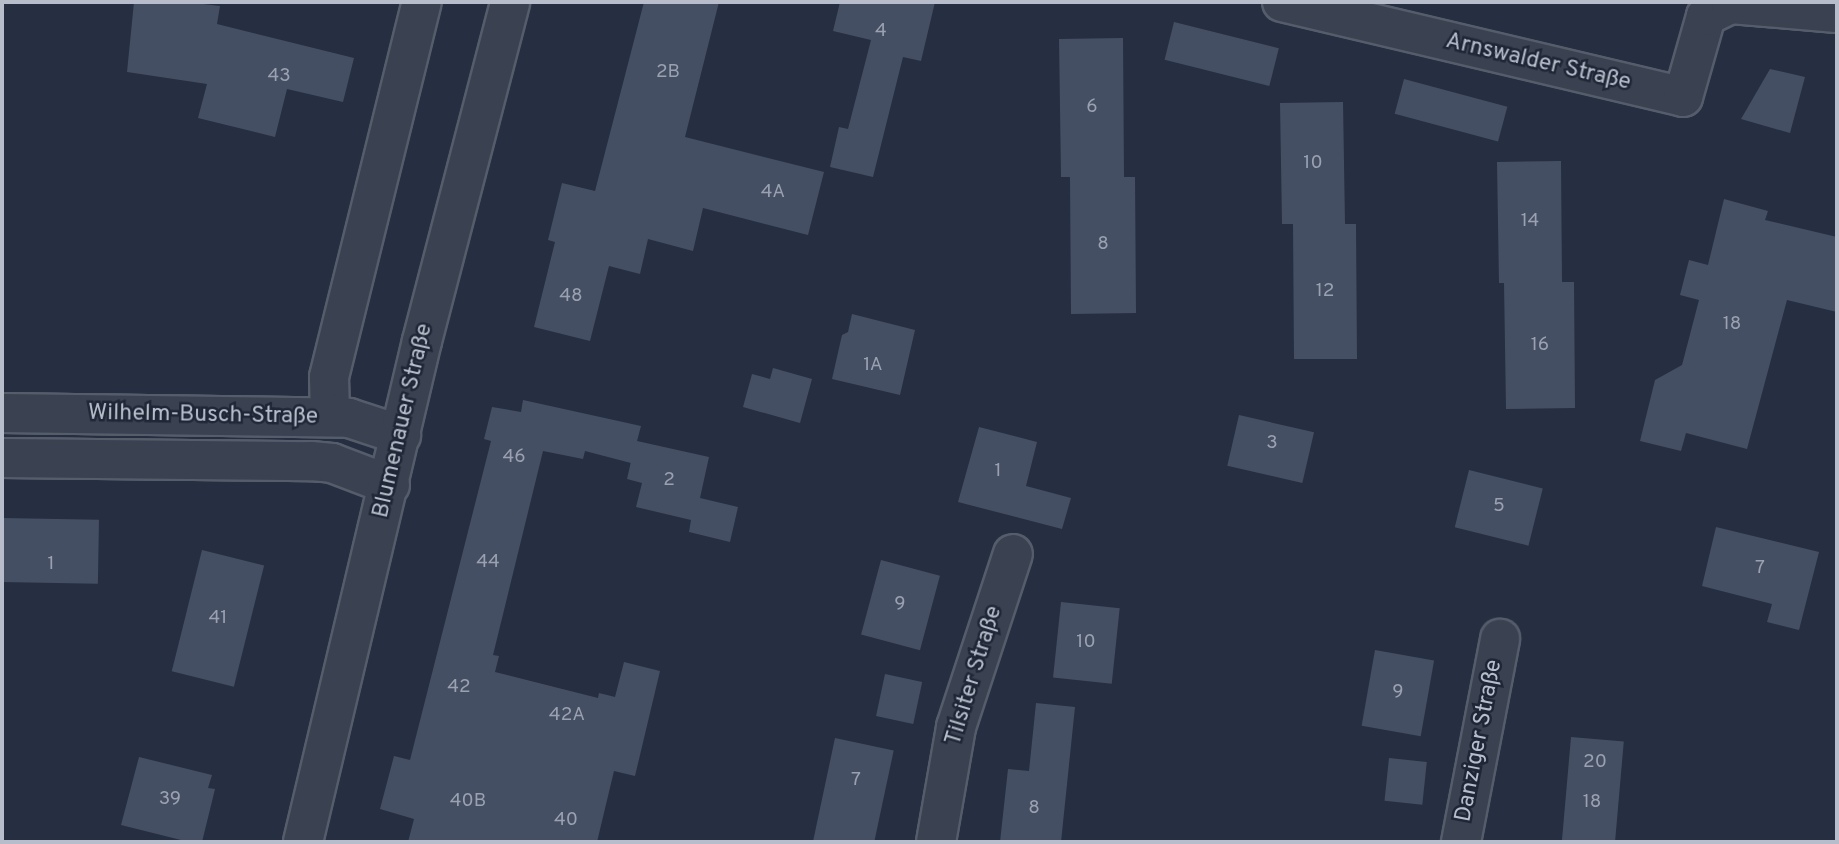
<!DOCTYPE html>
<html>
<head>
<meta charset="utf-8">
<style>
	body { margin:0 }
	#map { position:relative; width:1839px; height:844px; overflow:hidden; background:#262f41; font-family:Overpass,sans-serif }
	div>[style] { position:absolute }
	.building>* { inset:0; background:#454f63; transform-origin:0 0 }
	.roads { filter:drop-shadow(2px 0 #555d6b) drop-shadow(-2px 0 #555d6b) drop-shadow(0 2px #555d6b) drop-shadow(0 -2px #555d6b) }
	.minor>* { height:38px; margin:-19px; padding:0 19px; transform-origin:19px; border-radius:19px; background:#3a4251 }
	span { translate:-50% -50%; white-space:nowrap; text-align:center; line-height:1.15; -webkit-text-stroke:5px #1f2736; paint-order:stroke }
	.number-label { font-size:19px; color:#9aa2b1 }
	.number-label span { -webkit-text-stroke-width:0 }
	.street-label { font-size:23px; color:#b7bdcb }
	.frame { position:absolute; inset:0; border:4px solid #b7bdcb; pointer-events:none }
</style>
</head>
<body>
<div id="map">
	<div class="building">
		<div style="clip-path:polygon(134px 2px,186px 2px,220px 6px,217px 24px,354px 58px,343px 102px,287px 89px,275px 137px,198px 118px,207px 84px,127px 72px)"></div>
		<div style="clip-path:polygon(644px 2px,719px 2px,685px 137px,824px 172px,808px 235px,703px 208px,693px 251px,648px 239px,640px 274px,609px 266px,590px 341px,534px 327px,555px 242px,548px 240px,562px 183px,595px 191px)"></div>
		<div style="clip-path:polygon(840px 2px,935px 2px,921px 61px,903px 57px,873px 177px,830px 167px,839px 127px,848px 129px,871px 40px,833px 31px)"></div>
		<div style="left:1174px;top:22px;width:108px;height:39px;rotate:14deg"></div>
		<div style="clip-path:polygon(1123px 38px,1124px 177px,1135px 177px,1136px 313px,1071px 314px,1070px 177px,1061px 177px,1059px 39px)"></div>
		<div style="clip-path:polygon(1770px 69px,1805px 77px,1790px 133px,1741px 119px)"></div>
		<div style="left:1404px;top:79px;width:107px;height:36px;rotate:15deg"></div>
		<div style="clip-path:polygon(1343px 102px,1345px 224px,1356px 224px,1357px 359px,1294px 359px,1293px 224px,1282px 224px,1280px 103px)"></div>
		<div style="clip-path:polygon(1561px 161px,1562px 282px,1574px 282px,1575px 408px,1506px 409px,1504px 283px,1499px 283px,1497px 162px)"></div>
		<div style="clip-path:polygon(1724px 199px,1768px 211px,1765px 220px,1837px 237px,1837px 312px,1787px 300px,1747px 449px,1686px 433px,1681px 451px,1640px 441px,1655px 380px,1682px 365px,1699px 300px,1680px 295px,1689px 260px,1708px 265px)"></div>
		<div style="clip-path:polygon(852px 314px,915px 330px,900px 395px,832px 379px,842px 335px,848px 332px)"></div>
		<div style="clip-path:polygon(773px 368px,812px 379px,800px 423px,743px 407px,752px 374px,770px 379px)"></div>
		<div style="clip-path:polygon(523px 400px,641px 426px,637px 441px,709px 457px,700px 498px,738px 507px,730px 542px,689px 532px,691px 520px,636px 507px,642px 483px,627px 479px,632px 457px,631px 463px,585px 451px,583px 459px,543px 451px,493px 655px,499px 656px,495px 672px,598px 698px,599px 693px,615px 697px,624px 662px,660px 671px,635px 776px,614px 771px,597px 842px,408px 842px,414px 819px,380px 809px,394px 756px,410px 760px,491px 441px,484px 439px,492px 407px,521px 412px)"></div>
		<div style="left:1239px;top:415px;width:77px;height:52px;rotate:13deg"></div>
		<div style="clip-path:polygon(979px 427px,1037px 442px,1026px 486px,1071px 498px,1062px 529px,958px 502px)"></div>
		<div style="left:1469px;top:470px;width:76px;height:59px;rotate:14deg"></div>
		<div style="left:2px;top:518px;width:97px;height:64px;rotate:1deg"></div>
		<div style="clip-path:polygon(1716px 527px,1819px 552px,1799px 630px,1767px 622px,1772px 604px,1702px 586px)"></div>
		<div style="left:202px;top:550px;width:64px;height:125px;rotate:14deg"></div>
		<div style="left:881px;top:560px;width:61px;height:77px;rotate:15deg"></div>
		<div style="left:1061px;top:602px;width:59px;height:76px;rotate:6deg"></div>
		<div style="left:1375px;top:650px;width:60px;height:77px;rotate:10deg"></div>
		<div style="left:885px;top:674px;width:38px;height:43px;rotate:12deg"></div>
		<div style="clip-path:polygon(1036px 703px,1075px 707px,1061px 842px,1000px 842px,1008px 769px,1029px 771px)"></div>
		<div style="left:1571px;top:737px;width:53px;height:105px;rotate:5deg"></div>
		<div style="left:835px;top:738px;width:60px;height:107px;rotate:12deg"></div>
		<div style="clip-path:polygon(139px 757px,212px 775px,208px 788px,215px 789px,202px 842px,189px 842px,121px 825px)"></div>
		<div style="left:1389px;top:758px;width:38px;height:43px;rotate:6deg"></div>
	</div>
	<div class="roads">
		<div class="minor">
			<div style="left:1282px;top:2px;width:412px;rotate:13.3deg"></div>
			<div style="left:1683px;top:97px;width:84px;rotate:-74.1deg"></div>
			<div style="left:1706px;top:16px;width:28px;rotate:-26deg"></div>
			<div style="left:1731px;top:4px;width:106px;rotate:4.9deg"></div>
			<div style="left:2px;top:413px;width:347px;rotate:0.8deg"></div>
			<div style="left:349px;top:418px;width:55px;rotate:18.1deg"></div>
			<div style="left:330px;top:417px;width:40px;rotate:-91.4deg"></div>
			<div style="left:329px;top:377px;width:386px;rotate:-76.1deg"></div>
			<div style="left:2px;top:458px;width:309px;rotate:0.6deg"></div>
			<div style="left:311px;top:461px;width:21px;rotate:5deg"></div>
			<div style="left:332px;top:463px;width:62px;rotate:20.8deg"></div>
			<div style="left:303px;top:842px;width:515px;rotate:-76.64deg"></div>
			<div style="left:422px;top:341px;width:350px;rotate:-75.4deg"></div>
			<div style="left:936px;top:842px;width:117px;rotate:-80.1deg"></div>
			<div style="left:956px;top:727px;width:182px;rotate:-71.8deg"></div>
			<div style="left:1461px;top:842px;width:207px;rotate:-79.1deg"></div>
		</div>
	</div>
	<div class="number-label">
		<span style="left:881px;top:32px">4</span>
		<span style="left:668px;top:73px">2B</span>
		<span style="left:279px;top:77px">43</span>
		<span style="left:1092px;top:108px">6</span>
		<span style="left:1313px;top:164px">10</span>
		<span style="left:773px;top:193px">4A</span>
		<span style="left:1530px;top:222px">14</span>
		<span style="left:1103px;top:245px">8</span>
		<span style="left:1325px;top:292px">12</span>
		<span style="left:571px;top:297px">48</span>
		<span style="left:1732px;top:325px">18</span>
		<span style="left:1540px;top:346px">16</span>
		<span style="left:873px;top:366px">1A</span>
		<span style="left:1272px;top:444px">3</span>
		<span style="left:514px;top:458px">46</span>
		<span style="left:998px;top:472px">1</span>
		<span style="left:669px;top:481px">2</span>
		<span style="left:1499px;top:507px">5</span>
		<span style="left:488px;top:563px">44</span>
		<span style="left:51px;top:565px">1</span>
		<span style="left:1760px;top:569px">7</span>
		<span style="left:900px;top:605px">9</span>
		<span style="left:218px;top:619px">41</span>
		<span style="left:1086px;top:643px">10</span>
		<span style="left:459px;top:688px">42</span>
		<span style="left:1398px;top:693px">9</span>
		<span style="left:567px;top:716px">42A</span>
		<span style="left:1595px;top:763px">20</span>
		<span style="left:856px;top:781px">7</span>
		<span style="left:170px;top:800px">39</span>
		<span style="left:468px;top:802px">40B</span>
		<span style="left:1592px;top:803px">18</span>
		<span style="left:1034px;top:809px">8</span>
		<span style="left:566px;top:821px">40</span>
	</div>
	<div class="street-label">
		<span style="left:1538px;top:63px;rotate:13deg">Arnswalder Straße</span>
		<span style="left:203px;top:416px;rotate:1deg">Wilhelm-Busch-Straße</span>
		<span style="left:404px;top:421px;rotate:-77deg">Blumenauer Straße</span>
		<span style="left:975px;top:676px;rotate:-73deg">Tilsiter Straße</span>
		<span style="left:1480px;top:741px;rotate:-79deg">Danziger Straße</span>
	</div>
	<div class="frame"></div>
</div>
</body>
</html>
